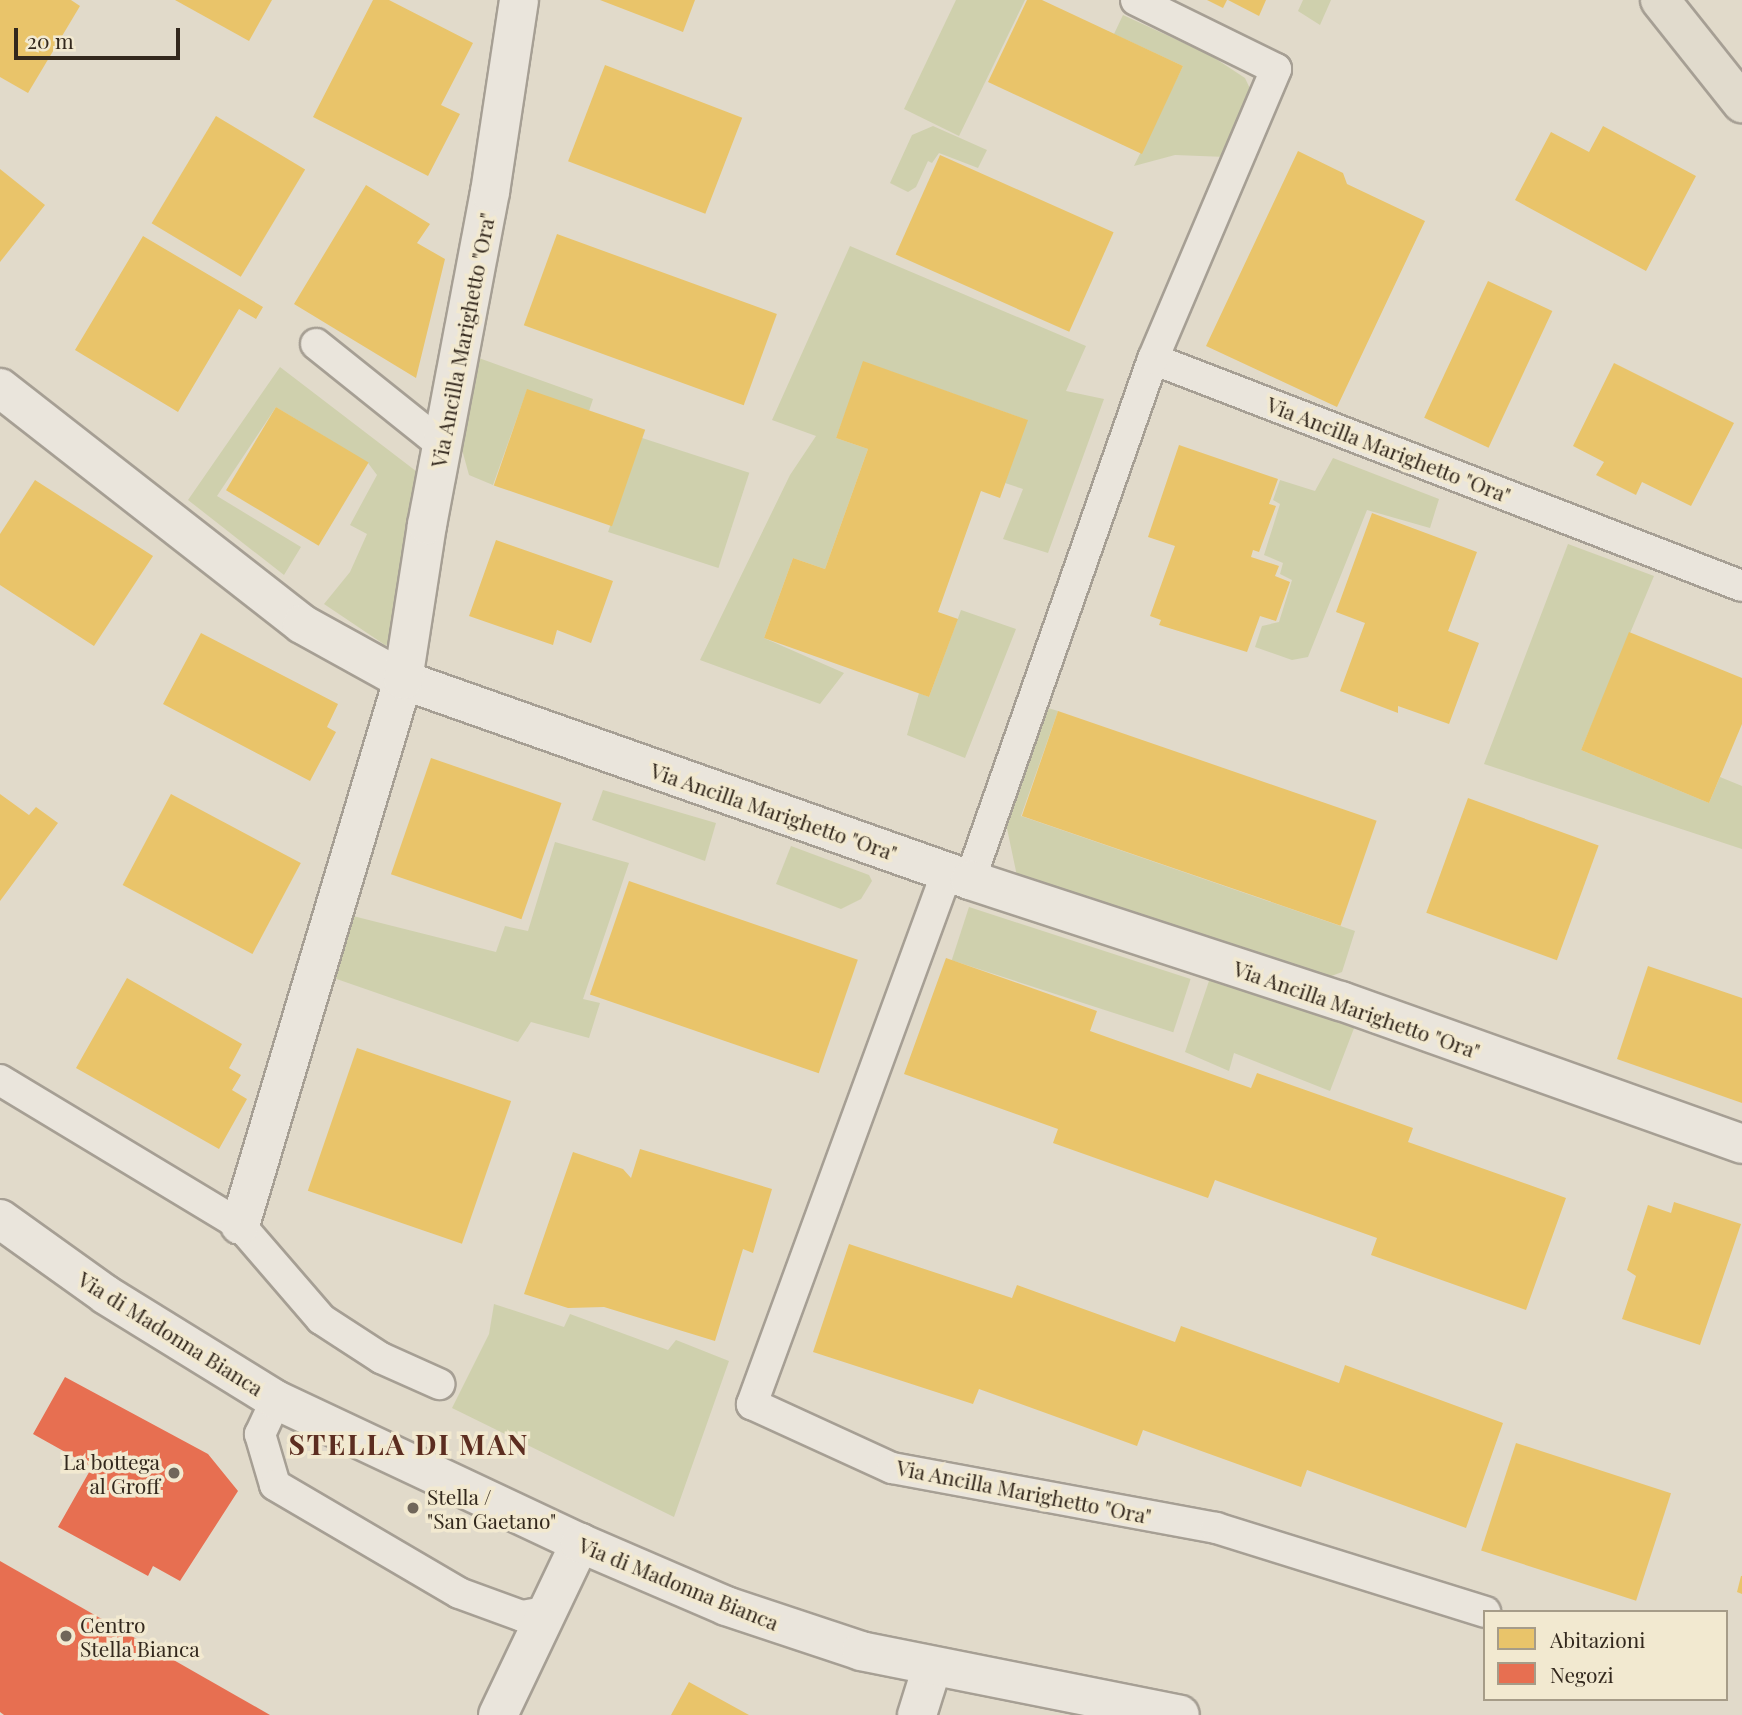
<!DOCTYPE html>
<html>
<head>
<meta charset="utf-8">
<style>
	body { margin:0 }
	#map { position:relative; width:1742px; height:1715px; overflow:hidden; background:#e1daca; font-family:"Playfair Display",serif }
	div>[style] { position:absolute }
	.green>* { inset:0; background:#cfd0ad; transform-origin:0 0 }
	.homes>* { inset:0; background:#e9c46a; transform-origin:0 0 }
	.shops>* { inset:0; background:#e76f51 }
	.roads { filter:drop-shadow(2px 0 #a69f94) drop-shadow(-2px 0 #a69f94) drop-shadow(0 2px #a69f94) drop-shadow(0 -2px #a69f94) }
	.lane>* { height:30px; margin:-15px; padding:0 15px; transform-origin:15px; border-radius:15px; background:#eae5dc }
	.street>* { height:38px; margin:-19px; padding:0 19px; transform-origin:19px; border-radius:19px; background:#eae5dc }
	.secondary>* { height:38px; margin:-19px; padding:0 19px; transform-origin:19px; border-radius:19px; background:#eae5dc }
	.primary>* { height:38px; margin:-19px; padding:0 19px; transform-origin:19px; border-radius:19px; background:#e1dbcd }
	.dots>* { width:19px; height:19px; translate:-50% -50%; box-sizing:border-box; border:4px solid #f2e9d0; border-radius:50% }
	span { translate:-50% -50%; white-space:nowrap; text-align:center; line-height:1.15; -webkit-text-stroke:7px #f2e9d0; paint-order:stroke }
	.street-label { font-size:21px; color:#33281d }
	.poi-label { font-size:21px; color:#33281d }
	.right { translate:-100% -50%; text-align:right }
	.left { translate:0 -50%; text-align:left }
	.district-label { font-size:28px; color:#5c2d20; font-weight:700; letter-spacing:2px }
	.legend { position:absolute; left:1483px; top:1610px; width:245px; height:91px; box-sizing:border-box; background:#f2e9d0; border:2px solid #a69c88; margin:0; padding:9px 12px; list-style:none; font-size:21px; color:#33281d }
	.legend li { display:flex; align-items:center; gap:14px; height:35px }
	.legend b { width:35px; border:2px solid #a69c88 }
	.scale { position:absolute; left:14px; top:28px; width:166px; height:32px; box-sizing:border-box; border:4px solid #33281d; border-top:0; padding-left:9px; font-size:21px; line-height:24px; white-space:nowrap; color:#33281d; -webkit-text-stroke:5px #f2e9d0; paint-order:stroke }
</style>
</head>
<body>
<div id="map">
	<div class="green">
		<div style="clip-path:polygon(956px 0,1025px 0,959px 136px,904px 109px)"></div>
		<div style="clip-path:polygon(1303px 0,1331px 0,1320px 25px,1298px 11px)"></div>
		<div style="clip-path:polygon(1123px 15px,1210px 55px,1245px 78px,1253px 95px,1226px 157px,1175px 155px,1134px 166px,1183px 66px,1114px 34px)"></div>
		<div style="clip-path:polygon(933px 126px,987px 150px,978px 168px,939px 153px,932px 163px,928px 161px,916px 187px,908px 192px,890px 183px,912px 135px)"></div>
		<div style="clip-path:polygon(850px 246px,1086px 346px,1066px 391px,1104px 399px,1048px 553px,1003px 539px,1023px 489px,1005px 483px,1027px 420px,864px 362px,836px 438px,868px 449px,825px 569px,793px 558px,764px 638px,844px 673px,820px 704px,700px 660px,790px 475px,816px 436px,772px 420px)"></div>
		<div style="clip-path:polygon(476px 357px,593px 399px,589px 411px,527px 390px,493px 485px,469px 475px,461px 446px)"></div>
		<div style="clip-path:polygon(280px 367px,425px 478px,392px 644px,385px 645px,324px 604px,350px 572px,367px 534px,350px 525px,377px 475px,368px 463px,276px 407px,217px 496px,301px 547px,284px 575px,188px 500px)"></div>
		<div style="left:639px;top:437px;width:116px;height:100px;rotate:18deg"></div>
		<div style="clip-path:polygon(1333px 458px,1439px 499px,1430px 528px,1367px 510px,1308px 657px,1292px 660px,1255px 647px,1262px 626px,1279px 622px,1292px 580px,1280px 574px,1283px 563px,1264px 555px,1280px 504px,1273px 500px,1280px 480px,1315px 491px)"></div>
		<div style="clip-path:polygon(1568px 544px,1654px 576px,1581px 750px,1709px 803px,1720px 777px,1742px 786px,1742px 849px,1484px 764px)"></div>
		<div style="clip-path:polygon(961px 610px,1016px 629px,965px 758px,907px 735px,919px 693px,929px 697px)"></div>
		<div style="clip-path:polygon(1048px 708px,1058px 711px,1021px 816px,1355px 931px,1342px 972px,1321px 980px,1017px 876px,1005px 819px)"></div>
		<div style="clip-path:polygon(603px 790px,716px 823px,705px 861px,592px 820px)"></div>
		<div style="clip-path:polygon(555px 842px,629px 863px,583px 999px,600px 1003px,589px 1038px,531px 1022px,518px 1042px,328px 976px,345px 914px,496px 952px,505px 926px,528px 931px)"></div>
		<div style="clip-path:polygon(791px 846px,869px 875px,872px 881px,861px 899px,841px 909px,776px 884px)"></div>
		<div style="left:969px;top:907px;width:233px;height:56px;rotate:18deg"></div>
		<div style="clip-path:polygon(1210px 978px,1356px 1023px,1330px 1091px,1234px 1053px,1229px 1071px,1185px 1052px)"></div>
		<div style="clip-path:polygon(494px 1304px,564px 1327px,570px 1314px,668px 1350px,676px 1340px,729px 1361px,674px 1517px,452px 1408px,489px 1334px)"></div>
	</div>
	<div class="homes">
		<div style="clip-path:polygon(0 0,71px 0,80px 6px,28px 93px,0 77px)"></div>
		<div style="clip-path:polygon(175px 0,272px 0,249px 41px)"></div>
		<div style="clip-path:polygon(373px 0,389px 0,473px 43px,441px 105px,460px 114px,428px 176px,313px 117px)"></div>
		<div style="clip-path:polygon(600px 0,695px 0,683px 32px)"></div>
		<div style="clip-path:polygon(1027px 0,1042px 0,1183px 66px,1142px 154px,988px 82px)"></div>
		<div style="clip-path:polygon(1207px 0,1227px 0,1223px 8px)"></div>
		<div style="clip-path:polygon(1228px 0,1266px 0,1259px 16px)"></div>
		<div style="left:605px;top:65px;width:147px;height:103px;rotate:21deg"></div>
		<div style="left:216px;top:116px;width:104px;height:125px;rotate:31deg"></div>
		<div style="clip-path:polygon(1603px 126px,1696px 176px,1646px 271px,1515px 200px,1551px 132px,1589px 152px)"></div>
		<div style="clip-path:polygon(1298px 151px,1343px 173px,1347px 184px,1425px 221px,1337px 407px,1206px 346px)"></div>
		<div style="left:940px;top:155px;width:190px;height:109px;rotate:24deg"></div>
		<div style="clip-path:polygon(0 169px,45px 205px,0 262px)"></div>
		<div style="clip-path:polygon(366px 185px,430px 224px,417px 243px,445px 259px,416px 378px,294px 304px)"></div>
		<div style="left:557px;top:234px;width:234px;height:97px;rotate:20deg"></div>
		<div style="clip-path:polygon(143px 236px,263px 307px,256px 319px,239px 309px,178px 412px,75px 350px)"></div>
		<div style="left:1488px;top:281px;width:71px;height:151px;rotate:25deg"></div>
		<div style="clip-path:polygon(863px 361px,1028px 420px,1000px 498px,981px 491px,938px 612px,958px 619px,929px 697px,764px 638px,793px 558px,825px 569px,868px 449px,836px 438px)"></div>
		<div style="clip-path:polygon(1614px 363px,1734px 423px,1691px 506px,1642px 482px,1636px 495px,1596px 475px,1604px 462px,1573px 446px)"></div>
		<div style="left:527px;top:389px;width:125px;height:102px;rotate:19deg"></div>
		<div style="left:276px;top:407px;width:108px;height:97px;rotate:31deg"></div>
		<div style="clip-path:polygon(1179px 445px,1278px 479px,1269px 504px,1276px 506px,1259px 552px,1253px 550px,1251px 557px,1279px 566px,1275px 576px,1290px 582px,1276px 621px,1260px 616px,1247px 652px,1159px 625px,1161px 620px,1150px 616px,1175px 546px,1148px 537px)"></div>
		<div style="clip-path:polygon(35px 480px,153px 556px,94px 646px,0 585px,0 534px)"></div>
		<div style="clip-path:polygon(1372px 513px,1477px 552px,1448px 631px,1479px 643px,1449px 724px,1398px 706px,1398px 713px,1340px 691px,1365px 623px,1336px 612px)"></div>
		<div style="clip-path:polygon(496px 540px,613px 581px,591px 643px,557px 630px,553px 645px,469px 616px)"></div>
		<div style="clip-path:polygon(1629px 632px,1742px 678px,1742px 724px,1709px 803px,1581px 750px)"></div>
		<div style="clip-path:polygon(201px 633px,338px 704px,327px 727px,336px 732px,310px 781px,163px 704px)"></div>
		<div style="left:1058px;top:711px;width:337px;height:111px;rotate:19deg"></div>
		<div style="left:431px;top:758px;width:138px;height:123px;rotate:19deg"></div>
		<div style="clip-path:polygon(0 794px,29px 815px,36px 807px,58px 823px,0 901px)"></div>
		<div style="left:171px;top:794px;width:147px;height:103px;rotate:28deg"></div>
		<div style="left:1468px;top:798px;width:139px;height:122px;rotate:20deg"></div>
		<div style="left:629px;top:881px;width:242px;height:120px;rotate:19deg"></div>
		<div style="clip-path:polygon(946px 958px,1097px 1011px,1090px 1031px,1251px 1088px,1257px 1073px,1413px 1128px,1408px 1142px,1566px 1198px,1526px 1310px,1371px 1255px,1377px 1238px,1215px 1180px,1208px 1198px,1053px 1143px,1058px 1129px,904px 1074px)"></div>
		<div style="clip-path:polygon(1648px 966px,1742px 998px,1742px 1103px,1617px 1059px)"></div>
		<div style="clip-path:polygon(127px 978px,242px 1044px,229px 1068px,241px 1075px,232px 1090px,247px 1099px,219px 1149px,76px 1068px)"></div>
		<div style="left:357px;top:1048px;width:163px;height:151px;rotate:19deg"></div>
		<div style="clip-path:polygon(640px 1149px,772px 1189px,753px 1253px,743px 1249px,715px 1341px,604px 1307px,568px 1308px,524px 1294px,573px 1152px,623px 1169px,631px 1178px)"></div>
		<div style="clip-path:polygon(1674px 1202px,1741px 1224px,1700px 1345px,1622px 1319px,1636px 1276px,1627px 1270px,1648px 1205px,1671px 1213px)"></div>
		<div style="clip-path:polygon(849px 1244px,1012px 1298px,1017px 1285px,1175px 1342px,1181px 1326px,1339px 1383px,1345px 1365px,1503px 1423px,1466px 1528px,1307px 1470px,1301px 1487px,1143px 1430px,1137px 1446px,979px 1389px,973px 1404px,813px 1352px)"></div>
		<div style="left:1516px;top:1443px;width:163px;height:113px;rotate:18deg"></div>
		<div style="clip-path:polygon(1741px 1576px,1742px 1576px,1742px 1594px,1737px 1592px)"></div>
		<div style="clip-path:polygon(689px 1682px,749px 1715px,671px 1715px)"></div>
	</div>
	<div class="shops">
		<div style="clip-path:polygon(65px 1377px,208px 1454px,238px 1491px,180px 1581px,153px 1566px,148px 1576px,58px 1527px,92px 1467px,33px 1434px)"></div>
		<div style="clip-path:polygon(0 1561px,270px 1715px,4px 1715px,0 1712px)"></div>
	</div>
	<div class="roads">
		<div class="lane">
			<div style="left:316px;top:344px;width:161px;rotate:38.7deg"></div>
			<div style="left:1153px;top:359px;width:631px;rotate:21.08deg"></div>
			<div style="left:947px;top:872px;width:567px;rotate:110.13deg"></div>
			<div style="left:752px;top:1404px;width:154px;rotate:24.6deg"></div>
			<div style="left:892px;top:1468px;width:330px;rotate:10.5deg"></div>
			<div style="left:1216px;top:1528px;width:282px;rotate:17.3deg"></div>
			<div style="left:970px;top:880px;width:552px;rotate:-70.65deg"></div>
			<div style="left:1153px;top:359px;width:315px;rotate:-67deg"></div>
			<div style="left:1276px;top:69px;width:156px;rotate:-153.8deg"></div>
			<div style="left:0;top:1080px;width:280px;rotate:31.1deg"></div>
			<div style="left:240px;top:1225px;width:124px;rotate:49.2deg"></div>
			<div style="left:321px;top:1319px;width:72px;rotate:33deg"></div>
			<div style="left:381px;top:1358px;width:64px;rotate:24.1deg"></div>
			<div style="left:276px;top:1400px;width:38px;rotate:115deg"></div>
			<div style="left:260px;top:1434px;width:53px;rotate:73.6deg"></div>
			<div style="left:275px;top:1485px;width:213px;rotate:30.4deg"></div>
			<div style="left:459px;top:1593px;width:67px;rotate:20.1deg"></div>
			<div style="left:522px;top:1616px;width:27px;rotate:-10deg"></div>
		</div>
		<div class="street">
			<div style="left:0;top:388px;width:383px;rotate:38deg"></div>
			<div style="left:302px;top:624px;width:115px;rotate:29deg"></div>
			<div style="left:403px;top:680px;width:601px;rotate:19.43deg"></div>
			<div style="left:970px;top:880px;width:390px;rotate:18.1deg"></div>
			<div style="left:1341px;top:1001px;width:426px;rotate:19.6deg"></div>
			<div style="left:240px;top:1225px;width:569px;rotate:-73.35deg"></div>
			<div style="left:403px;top:680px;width:157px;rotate:-81.2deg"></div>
			<div style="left:427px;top:525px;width:339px;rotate:-79.3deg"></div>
			<div style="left:490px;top:192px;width:194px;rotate:-81.4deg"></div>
			<div style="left:498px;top:1715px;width:191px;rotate:-64.5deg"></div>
			<div style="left:917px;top:1715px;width:50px;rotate:-72.6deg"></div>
		</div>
		<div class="secondary">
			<div style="left:0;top:1219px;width:130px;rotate:35.6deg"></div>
			<div style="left:106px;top:1295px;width:200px;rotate:31.7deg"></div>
			<div style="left:276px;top:1400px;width:336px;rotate:25.2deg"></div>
			<div style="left:580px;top:1543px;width:159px;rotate:23.3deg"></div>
			<div style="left:726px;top:1606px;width:142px;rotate:18.4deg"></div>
			<div style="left:861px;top:1651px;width:325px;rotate:11.3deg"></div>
		</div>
		<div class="primary">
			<div style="left:1660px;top:0;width:132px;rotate:51.5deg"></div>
		</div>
	</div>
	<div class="dots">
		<div style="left:174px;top:1473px;background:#70665a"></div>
		<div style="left:413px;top:1508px;background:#70665a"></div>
		<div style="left:66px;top:1636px;background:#70665a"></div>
	</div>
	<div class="street-label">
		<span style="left:462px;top:340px;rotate:-79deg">Via Ancilla Marighetto "Ora"</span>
		<span style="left:1389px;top:449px;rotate:21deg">Via Ancilla Marighetto "Ora"</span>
		<span style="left:774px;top:811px;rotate:19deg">Via Ancilla Marighetto "Ora"</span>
		<span style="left:1357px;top:1009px;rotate:19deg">Via Ancilla Marighetto "Ora"</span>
		<span style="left:171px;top:1333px;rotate:32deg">Via di Madonna Bianca</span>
		<span style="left:1024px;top:1491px;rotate:11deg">Via Ancilla Marighetto "Ora"</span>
		<span style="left:679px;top:1583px;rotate:22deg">Via di Madonna Bianca</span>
	</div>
	<div class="poi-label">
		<span class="right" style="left:160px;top:1473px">La bottega<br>al Groff</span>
		<span class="left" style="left:427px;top:1508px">Stella /<br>"San Gaetano"</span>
		<span class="left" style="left:80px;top:1636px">Centro<br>Stella Bianca</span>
	</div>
	<div class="district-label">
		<span style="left:409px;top:1444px">STELLA DI MAN</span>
	</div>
	<ul class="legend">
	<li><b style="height:19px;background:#e9c46a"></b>Abitazioni</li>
	<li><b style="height:19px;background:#e76f51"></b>Negozi</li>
	</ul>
	<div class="scale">20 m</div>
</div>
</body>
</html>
